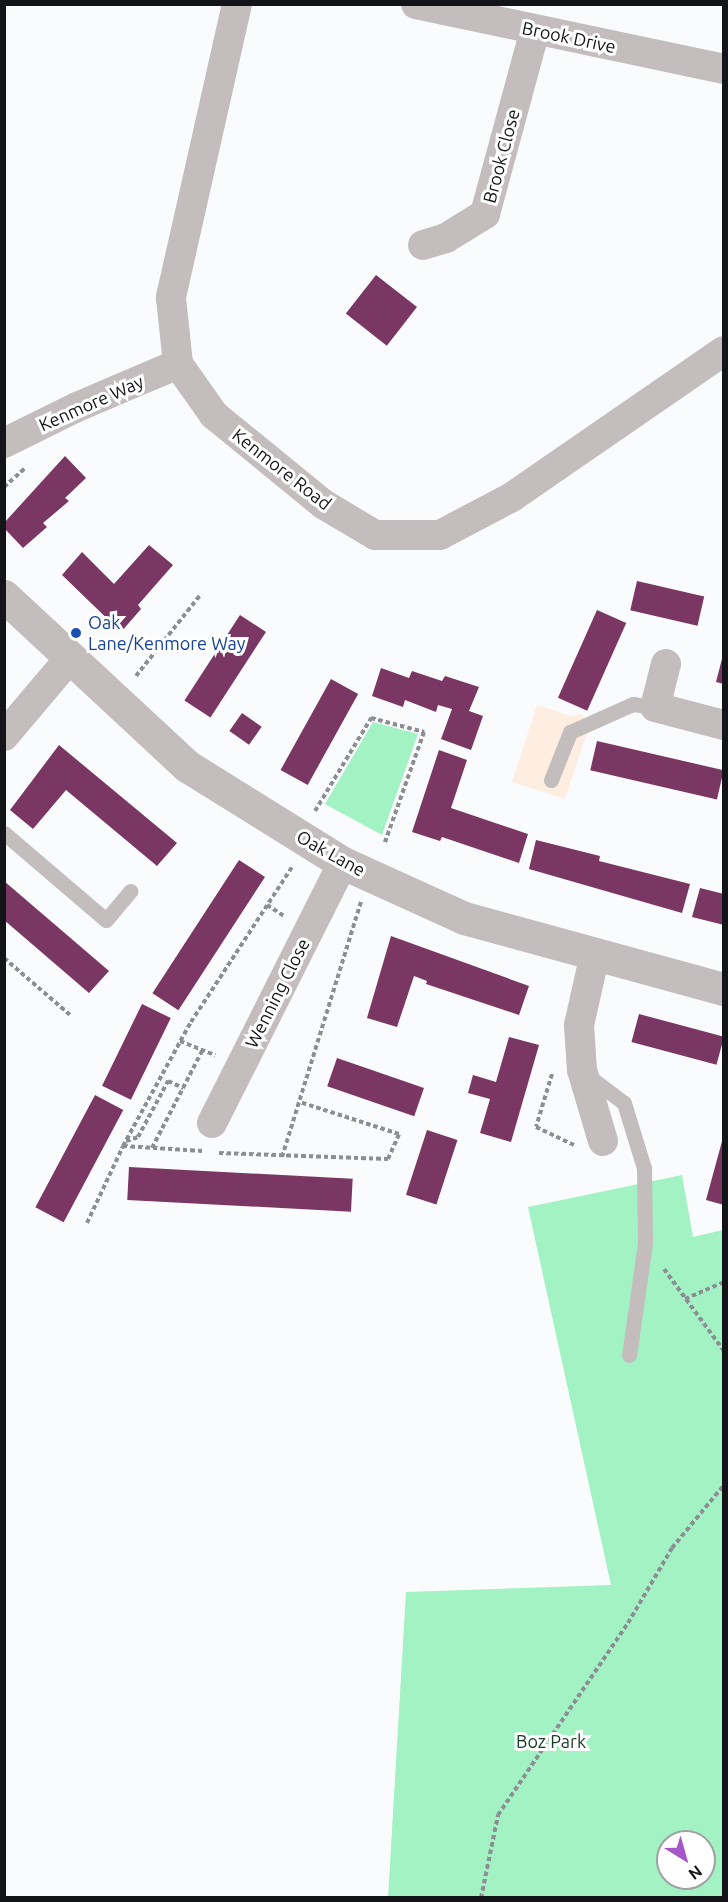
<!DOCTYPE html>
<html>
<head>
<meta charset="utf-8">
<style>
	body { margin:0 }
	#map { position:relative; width:728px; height:1902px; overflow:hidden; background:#fafbfd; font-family:Ubuntu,sans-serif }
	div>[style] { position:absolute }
	.industrial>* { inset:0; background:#fdeee1 }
	.green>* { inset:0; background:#a2f2c4 }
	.building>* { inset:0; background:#7a3763; transform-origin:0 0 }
	.path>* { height:4px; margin-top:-2px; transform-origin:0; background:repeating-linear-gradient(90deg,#8d8e91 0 4.5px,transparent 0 7.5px) }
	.service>* { height:15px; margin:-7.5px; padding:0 7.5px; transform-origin:7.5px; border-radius:7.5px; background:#c3bdbd }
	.minor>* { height:30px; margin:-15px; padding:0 15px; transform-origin:15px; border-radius:15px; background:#c3bdbd }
	.tertiary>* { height:33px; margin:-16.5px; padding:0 16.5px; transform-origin:16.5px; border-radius:16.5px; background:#c3bdbd }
	.dots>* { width:16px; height:16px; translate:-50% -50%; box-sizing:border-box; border:3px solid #fff; border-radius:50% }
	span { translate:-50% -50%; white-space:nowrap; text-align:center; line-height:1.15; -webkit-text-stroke:6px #fff; paint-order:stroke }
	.street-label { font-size:18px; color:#131418 }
	.transit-label { font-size:18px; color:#164399 }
	.left { translate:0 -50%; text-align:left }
	.park-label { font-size:18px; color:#163b28 }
	.frame { position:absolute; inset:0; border:6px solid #131418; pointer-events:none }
	.north { position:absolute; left:656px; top:1830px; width:60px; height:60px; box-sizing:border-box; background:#fff; border:2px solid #a1a1a3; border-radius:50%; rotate:143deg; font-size:16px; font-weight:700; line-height:24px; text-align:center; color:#131418 }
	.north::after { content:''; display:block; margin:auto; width:21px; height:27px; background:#a557c8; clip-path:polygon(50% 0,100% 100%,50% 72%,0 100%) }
</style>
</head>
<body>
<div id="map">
	<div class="industrial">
		<div style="clip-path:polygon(537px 705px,570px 716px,581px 714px,593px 730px,586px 735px,565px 799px,512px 782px)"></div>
	</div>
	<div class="green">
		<div style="clip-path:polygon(373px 722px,418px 734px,382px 835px,325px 804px)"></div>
		<div style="clip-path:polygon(evenodd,682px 1175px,693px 1237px,723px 1230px,723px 1897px,388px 1898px,406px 1592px,611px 1585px,528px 1207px,682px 1175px,668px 1842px,704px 1842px,704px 1878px,668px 1878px,668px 1842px)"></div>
	</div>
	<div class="building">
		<div style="left:376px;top:275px;width:52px;height:49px;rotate:38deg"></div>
		<div style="clip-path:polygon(65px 456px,86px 478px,65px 498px,69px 501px,43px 523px,47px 527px,23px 548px,4px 528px,4px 523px)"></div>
		<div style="clip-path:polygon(149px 545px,173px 565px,138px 605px,141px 609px,121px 632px,62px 575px,82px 552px,114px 584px)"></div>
		<div style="left:637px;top:581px;width:69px;height:30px;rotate:13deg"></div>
		<div style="left:597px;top:610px;width:32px;height:96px;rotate:24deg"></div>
		<div style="left:240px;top:615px;width:31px;height:102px;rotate:33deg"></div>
		<div style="clip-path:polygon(724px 651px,724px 684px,716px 682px)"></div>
		<div style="clip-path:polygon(381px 668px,409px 678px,412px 671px,442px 681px,445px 676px,479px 687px,469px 711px,483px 716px,471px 750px,441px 739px,452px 709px,438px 705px,436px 712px,405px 700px,403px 707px,372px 696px)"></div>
		<div style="left:331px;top:679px;width:31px;height:104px;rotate:29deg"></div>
		<div style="left:242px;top:713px;width:24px;height:22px;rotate:35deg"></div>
		<div style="left:597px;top:741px;width:130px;height:30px;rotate:13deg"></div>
		<div style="clip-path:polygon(59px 745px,177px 843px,157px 866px,66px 790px,33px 829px,10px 810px)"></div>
		<div style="clip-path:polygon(439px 750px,467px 760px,451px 808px,528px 834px,519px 863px,442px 837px,440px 841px,412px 832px)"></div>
		<div style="clip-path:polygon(536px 840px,600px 856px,599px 861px,690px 884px,682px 913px,529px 869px)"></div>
		<div style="left:239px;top:860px;width:31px;height:159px;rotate:33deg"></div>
		<div style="clip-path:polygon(4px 881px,109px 971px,89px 993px,4px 920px)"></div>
		<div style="clip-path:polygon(700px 888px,724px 894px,724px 925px,692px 917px)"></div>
		<div style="clip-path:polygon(391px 936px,529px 986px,519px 1015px,426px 984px,427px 981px,414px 976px,397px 1027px,367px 1018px)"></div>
		<div style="left:142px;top:1004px;width:32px;height:91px;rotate:26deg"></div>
		<div style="left:639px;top:1014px;width:88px;height:29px;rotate:15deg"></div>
		<div style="clip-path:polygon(509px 1037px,539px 1045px,511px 1142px,480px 1133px,490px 1099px,468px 1093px,473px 1075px,496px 1082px)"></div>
		<div style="left:337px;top:1058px;width:92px;height:30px;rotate:19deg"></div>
		<div style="left:95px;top:1095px;width:32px;height:127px;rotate:28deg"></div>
		<div style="left:427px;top:1130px;width:32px;height:68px;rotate:18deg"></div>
		<div style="clip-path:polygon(724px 1134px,724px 1205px,706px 1200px)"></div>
		<div style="left:129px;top:1167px;width:224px;height:33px;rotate:3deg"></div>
	</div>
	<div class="path">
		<div style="left:4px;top:487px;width:30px;rotate:-42deg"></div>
		<div style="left:136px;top:676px;width:105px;rotate:-51.6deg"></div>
		<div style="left:315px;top:811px;width:109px;rotate:-58.9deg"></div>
		<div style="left:371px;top:718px;width:55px;rotate:14.8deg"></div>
		<div style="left:424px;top:732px;width:117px;rotate:109.5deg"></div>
		<div style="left:267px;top:905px;width:20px;rotate:33deg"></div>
		<div style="left:4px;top:958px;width:87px;rotate:40.8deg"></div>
		<div style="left:180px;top:1041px;width:38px;rotate:22deg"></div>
		<div style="left:552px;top:1074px;width:55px;rotate:106.8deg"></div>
		<div style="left:536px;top:1127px;width:42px;rotate:25.3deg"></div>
		<div style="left:126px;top:1141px;width:13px;rotate:-18deg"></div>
		<div style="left:138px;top:1137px;width:64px;rotate:-61.8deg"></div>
		<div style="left:168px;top:1081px;width:17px;rotate:25deg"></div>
		<div style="left:123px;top:1146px;width:80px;rotate:3.6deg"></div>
		<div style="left:152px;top:1148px;width:111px;rotate:-62.7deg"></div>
		<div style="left:219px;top:1153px;width:169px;rotate:2deg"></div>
		<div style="left:388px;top:1159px;width:27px;rotate:-66deg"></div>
		<div style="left:399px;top:1134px;width:104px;rotate:-162.1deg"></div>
		<div style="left:282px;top:1157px;width:267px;rotate:-72.8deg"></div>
		<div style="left:87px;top:1223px;width:85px;rotate:-64.9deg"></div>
		<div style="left:123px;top:1146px;width:141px;rotate:-61.3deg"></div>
		<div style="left:191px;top:1022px;width:185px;rotate:-56.9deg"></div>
		<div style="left:664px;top:1269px;width:102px;rotate:53.8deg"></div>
		<div style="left:685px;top:1299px;width:43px;rotate:-23.6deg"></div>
		<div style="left:481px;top:1898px;width:85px;rotate:-78.4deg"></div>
		<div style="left:498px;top:1815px;width:232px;rotate:-55.9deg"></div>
		<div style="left:628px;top:1623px;width:87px;rotate:-59.6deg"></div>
		<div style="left:672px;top:1548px;width:82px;rotate:-50.5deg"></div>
	</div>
	<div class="service">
		<div style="left:551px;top:780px;width:52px;rotate:-68.4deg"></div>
		<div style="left:570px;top:732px;width:69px;rotate:-24deg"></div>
		<div style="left:633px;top:704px;width:22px;rotate:8deg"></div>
		<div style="left:4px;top:833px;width:134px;rotate:40.5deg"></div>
		<div style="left:106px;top:920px;width:38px;rotate:-50deg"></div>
		<div style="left:587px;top:1075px;width:46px;rotate:37.1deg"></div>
		<div style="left:624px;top:1103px;width:68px;rotate:72.9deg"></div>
		<div style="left:644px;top:1168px;width:75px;rotate:89.2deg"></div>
		<div style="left:645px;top:1243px;width:113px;rotate:98.1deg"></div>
	</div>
	<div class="minor">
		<div style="left:237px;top:4px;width:301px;rotate:102.7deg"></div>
		<div style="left:171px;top:298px;width:66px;rotate:83.9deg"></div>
		<div style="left:178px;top:364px;width:62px;rotate:54.8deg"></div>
		<div style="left:214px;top:415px;width:141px;rotate:39.2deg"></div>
		<div style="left:323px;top:504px;width:61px;rotate:30.8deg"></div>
		<div style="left:375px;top:535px;width:65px"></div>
		<div style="left:440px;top:535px;width:81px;rotate:-27.8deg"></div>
		<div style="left:512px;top:497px;width:257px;rotate:-34.6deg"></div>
		<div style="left:416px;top:4px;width:315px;rotate:11.9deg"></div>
		<div style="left:423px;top:245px;width:24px;rotate:-17deg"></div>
		<div style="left:446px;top:238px;width:46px;rotate:-31.6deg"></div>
		<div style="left:485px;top:214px;width:191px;rotate:-74.8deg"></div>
		<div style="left:4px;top:443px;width:81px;rotate:-26.3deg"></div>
		<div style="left:77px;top:407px;width:110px;rotate:-23.1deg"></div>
		<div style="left:666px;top:664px;width:44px;rotate:104.3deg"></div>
		<div style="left:655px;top:707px;width:71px;rotate:14.6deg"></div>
		<div style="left:4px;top:736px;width:101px;rotate:-49.8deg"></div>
		<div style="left:595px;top:954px;width:73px;rotate:102.7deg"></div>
		<div style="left:579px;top:1025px;width:45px;rotate:86.2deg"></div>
		<div style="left:582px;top:1070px;width:74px;rotate:73.5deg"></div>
		<div style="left:212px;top:1123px;width:291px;rotate:-63.3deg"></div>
	</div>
	<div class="tertiary">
		<div style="left:4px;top:596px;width:250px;rotate:42.9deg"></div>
		<div style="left:187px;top:766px;width:184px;rotate:31.9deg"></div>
		<div style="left:343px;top:863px;width:133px;rotate:24.4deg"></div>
		<div style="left:464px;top:918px;width:270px;rotate:15.3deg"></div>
	</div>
	<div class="dots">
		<div style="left:76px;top:633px;background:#1a4fb4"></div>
	</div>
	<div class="street-label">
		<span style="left:569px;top:37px;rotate:12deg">Brook Drive</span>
		<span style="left:501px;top:156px;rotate:-75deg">Brook Close</span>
		<span style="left:91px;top:403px;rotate:-24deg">Kenmore Way</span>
		<span style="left:282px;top:469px;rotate:38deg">Kenmore Road</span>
		<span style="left:331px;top:853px;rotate:29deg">Oak Lane</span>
		<span style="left:277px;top:993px;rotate:-63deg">Wenning Close</span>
	</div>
	<div class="transit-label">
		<span class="left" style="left:88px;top:633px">Oak<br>Lane/Kenmore Way</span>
	</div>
	<div class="park-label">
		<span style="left:551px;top:1741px">Boz Park</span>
	</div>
	<div class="frame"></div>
	<div class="north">N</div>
</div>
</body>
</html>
